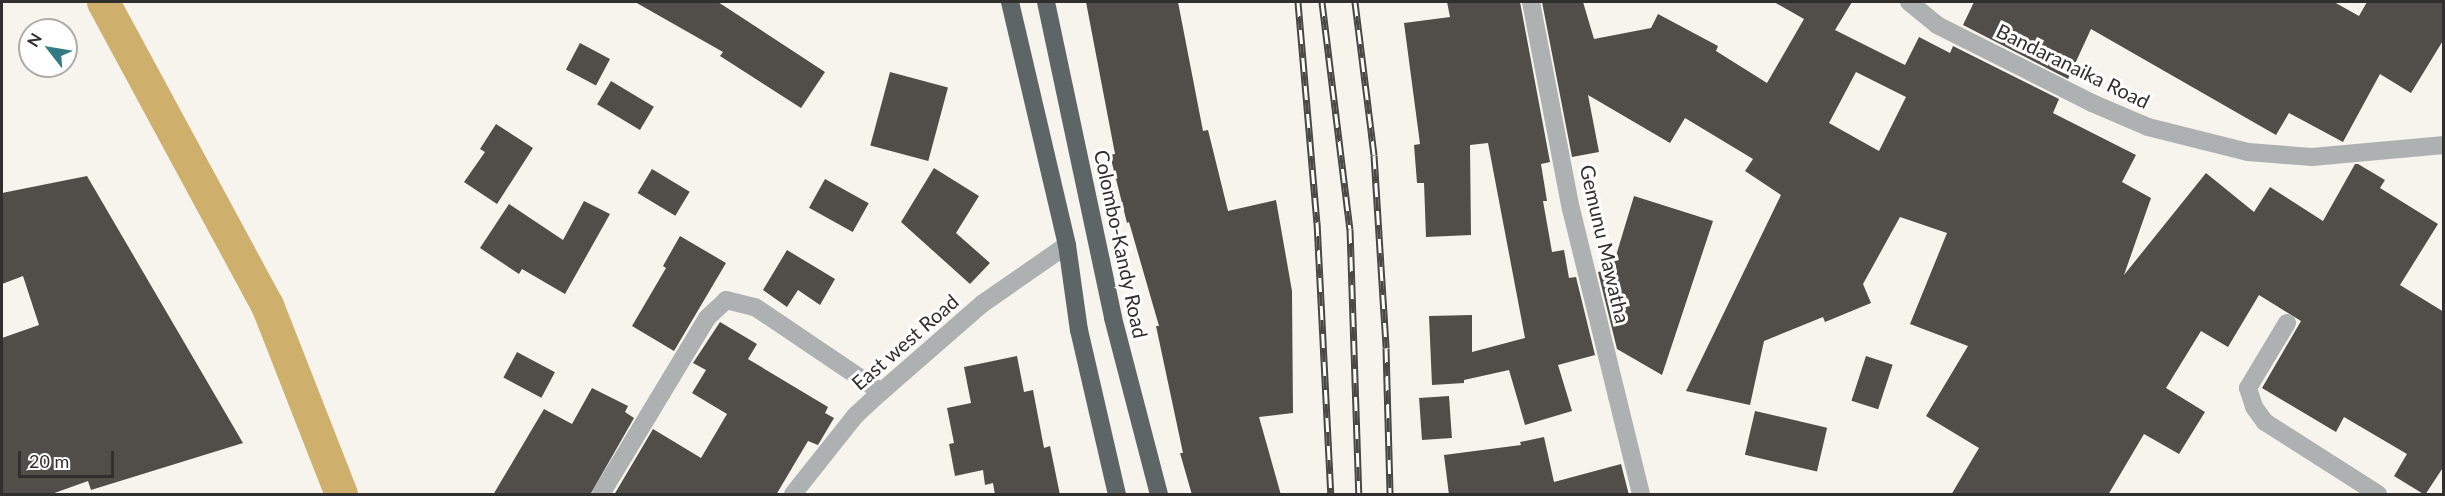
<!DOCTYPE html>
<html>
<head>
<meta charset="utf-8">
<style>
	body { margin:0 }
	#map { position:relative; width:2445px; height:496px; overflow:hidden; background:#f7f4ee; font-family:Lato,sans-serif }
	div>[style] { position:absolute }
	.canal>* { height:33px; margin:-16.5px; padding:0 16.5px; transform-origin:16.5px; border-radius:16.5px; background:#ceaf6c }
	.building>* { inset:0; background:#514e49; transform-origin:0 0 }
	.street>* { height:18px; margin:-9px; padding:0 9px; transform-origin:9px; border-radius:9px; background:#adb1b1 }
	.highway>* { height:18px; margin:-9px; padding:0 9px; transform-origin:9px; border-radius:9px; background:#5e6566 }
	.rail>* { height:7px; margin-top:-3.5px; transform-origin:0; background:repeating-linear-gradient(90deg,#fff 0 14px,#484744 0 28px); box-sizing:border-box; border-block:2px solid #484744 }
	span { translate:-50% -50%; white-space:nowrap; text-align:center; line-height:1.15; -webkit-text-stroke:6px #fff; paint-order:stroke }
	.street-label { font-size:20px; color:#302f2d }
	.frame { position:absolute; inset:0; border:3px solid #302f2d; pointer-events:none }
	.north { position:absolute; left:18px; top:18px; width:60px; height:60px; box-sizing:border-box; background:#fff; border:2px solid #acacab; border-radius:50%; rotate:301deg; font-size:16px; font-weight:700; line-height:24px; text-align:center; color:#302f2d }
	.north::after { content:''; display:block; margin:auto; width:21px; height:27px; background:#337b84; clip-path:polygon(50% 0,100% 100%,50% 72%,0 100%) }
	.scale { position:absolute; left:18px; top:451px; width:96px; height:27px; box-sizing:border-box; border:3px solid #302f2d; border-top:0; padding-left:8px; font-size:18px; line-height:21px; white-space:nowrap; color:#302f2d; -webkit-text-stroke:4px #fff; paint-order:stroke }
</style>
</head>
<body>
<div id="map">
	<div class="canal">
		<div style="left:103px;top:2px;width:345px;rotate:61.6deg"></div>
		<div style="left:267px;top:305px;width:203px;rotate:68.6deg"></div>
	</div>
	<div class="building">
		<div style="clip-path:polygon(635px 2px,718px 2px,825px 72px,801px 108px,720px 56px,723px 52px)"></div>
		<div style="clip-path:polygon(1086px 2px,1178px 2px,1203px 131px,1208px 130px,1228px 211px,1276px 200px,1292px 291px,1293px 413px,1259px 417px,1281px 495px,1192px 495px,1180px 453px,1183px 453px,1156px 326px,1159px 326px,1129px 222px,1127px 223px,1110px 155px,1115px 154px)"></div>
		<div style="clip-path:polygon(1447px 2px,1520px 2px,1550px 162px,1541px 164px,1547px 201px,1543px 201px,1552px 252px,1564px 250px,1569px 278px,1576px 277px,1595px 355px,1558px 365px,1572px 411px,1525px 425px,1509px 370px,1464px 380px,1464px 383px,1432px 385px,1429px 316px,1472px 315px,1472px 352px,1525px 338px,1488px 143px,1470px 145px,1471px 235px,1426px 237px,1424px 183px,1417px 183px,1414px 145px,1420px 144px,1404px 23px,1450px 17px)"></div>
		<div style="clip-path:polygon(evenodd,1542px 2px,1583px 2px,1594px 39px,1651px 28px,1658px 14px,1718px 46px,1716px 51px,1767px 83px,1804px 19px,1774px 2px,1852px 2px,1835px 30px,1905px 65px,1919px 37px,1950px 53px,1953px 46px,2059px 99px,2053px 113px,2136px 155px,2122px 182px,2151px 198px,2124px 275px,2206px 173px,2254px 212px,2270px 187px,2323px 221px,2355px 164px,2358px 164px,2385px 180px,2380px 188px,2438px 224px,2400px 285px,2444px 312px,2444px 466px,2425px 495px,2394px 476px,2407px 454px,2344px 417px,2336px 432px,2262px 388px,2301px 321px,2259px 295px,2228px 347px,2201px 331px,2166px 388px,2205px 412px,2179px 454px,2144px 434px,2108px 495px,1951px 495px,1979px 448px,1926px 416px,1968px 346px,1910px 324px,1947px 233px,1900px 217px,1863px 284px,1871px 303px,1825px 322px,1823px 317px,1764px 341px,1750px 405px,1686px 391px,1781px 195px,1745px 171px,1753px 159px,1685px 118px,1670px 143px,1588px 95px,1599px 152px,1572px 157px,1542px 2px,1856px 72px,1906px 97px,1879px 151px,1829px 123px,1856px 72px)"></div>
		<div style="clip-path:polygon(1974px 2px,2334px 2px,2359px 16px,2367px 2px,2444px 2px,2444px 39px,2411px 93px,2380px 74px,2343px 142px,2289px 113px,2276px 135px,2091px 29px,2068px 79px,1963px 25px)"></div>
		<div style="left:580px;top:43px;width:34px;height:30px;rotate:28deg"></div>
		<div style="left:890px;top:72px;width:60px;height:76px;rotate:15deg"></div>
		<div style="left:611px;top:81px;width:50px;height:27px;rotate:31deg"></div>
		<div style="clip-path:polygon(496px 124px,533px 148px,497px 204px,464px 182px,485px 152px,480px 149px)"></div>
		<div style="clip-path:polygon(934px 168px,979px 196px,956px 233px,990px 263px,970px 284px,901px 222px)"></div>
		<div style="left:652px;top:169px;width:44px;height:28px;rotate:31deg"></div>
		<div style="clip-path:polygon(87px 176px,243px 443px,91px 490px,88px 481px,49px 495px,2px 495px,2px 338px,39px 325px,23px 276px,2px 284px,2px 193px)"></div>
		<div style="left:825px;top:179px;width:50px;height:33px;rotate:29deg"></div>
		<div style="clip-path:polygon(1634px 196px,1713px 221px,1662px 375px,1617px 349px,1598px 272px,1612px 269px)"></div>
		<div style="clip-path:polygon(584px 201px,610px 214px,565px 294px,522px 269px,519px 274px,480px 248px,509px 204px,563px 240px)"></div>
		<div style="clip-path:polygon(680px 236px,726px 263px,674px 351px,632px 326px,666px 268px,663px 266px)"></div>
		<div style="clip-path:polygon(787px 250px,835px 279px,820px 305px,798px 290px,787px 307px,763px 290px)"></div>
		<div style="clip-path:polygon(720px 322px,757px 344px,748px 359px,828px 407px,825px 413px,834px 418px,818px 445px,808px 441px,776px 495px,614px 495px,653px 429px,701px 458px,727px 414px,692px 393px,706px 370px,693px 363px)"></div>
		<div style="left:517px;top:352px;width:43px;height:29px;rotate:28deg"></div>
		<div style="clip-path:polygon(1017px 356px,1024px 392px,1033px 390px,1044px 448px,1050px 446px,1060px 495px,995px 495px,993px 483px,985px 485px,983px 470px,955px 476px,949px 444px,954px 443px,947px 408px,971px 403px,964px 367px)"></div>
		<div style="left:1866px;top:356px;width:28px;height:47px;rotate:18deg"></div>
		<div style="clip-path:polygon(592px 388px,628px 406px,625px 412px,634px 418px,590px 495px,493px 495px,544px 409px,572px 424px)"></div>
		<div style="left:1449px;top:396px;width:42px;height:30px;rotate:86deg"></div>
		<div style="left:1755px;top:411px;width:74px;height:45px;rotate:13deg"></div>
		<div style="clip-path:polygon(1544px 437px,1554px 482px,1621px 464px,1629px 495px,1449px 495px,1444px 455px,1521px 445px,1520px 442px)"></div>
	</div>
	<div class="street">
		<div style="left:1531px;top:2px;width:211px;rotate:79.1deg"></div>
		<div style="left:1571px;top:209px;width:293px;rotate:76.2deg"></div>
		<div style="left:1909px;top:2px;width:36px;rotate:39deg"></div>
		<div style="left:1937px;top:25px;width:174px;rotate:26.7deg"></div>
		<div style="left:2092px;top:103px;width:61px;rotate:23.2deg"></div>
		<div style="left:2148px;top:127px;width:103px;rotate:14deg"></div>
		<div style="left:2248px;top:152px;width:64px;rotate:4.5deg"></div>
		<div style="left:2312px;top:157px;width:133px;rotate:-5.2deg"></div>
		<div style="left:2287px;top:323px;width:76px;rotate:121deg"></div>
		<div style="left:2248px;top:388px;width:20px;rotate:72deg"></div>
		<div style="left:2254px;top:407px;width:19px;rotate:54deg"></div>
		<div style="left:2265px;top:422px;width:134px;rotate:32.5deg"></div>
		<div style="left:601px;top:494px;width:205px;rotate:-58.9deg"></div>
		<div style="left:707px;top:318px;width:26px;rotate:-43deg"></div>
		<div style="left:726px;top:300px;width:30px;rotate:14deg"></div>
		<div style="left:755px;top:307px;width:152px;rotate:34deg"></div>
		<div style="left:793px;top:494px;width:100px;rotate:-51.5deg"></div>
		<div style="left:855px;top:416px;width:35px;rotate:-43deg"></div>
		<div style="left:881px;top:392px;width:134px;rotate:-41.1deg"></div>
		<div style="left:982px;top:304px;width:103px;rotate:-34.8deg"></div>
	</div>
	<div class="highway">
		<div style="left:1010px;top:2px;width:250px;rotate:76.8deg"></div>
		<div style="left:1067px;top:245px;width:86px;rotate:82deg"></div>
		<div style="left:1079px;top:330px;width:168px;rotate:77deg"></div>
		<div style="left:1046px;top:2px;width:323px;rotate:78deg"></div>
		<div style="left:1113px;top:318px;width:182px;rotate:75.4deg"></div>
	</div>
	<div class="rail">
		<div style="left:1298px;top:2px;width:221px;rotate:85.1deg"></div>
		<div style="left:1317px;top:222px;width:272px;rotate:87.1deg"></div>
		<div style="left:1322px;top:2px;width:229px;rotate:83deg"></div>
		<div style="left:1350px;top:229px;width:265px;rotate:88.1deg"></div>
		<div style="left:1355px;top:2px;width:154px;rotate:82.9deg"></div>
		<div style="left:1374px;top:155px;width:193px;rotate:86.4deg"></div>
		<div style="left:1386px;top:348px;width:146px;rotate:88.4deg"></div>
	</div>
	<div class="street-label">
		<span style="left:2073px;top:66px;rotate:26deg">Bandaranaika Road</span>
		<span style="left:1121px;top:244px;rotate:78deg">Colombo-Kandy Road</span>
		<span style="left:1605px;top:244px;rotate:77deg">Gemunu Mawatha</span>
		<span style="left:905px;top:342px;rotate:-41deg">East west Road</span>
	</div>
	<div class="frame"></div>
	<div class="north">N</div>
	<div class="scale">20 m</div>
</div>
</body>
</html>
